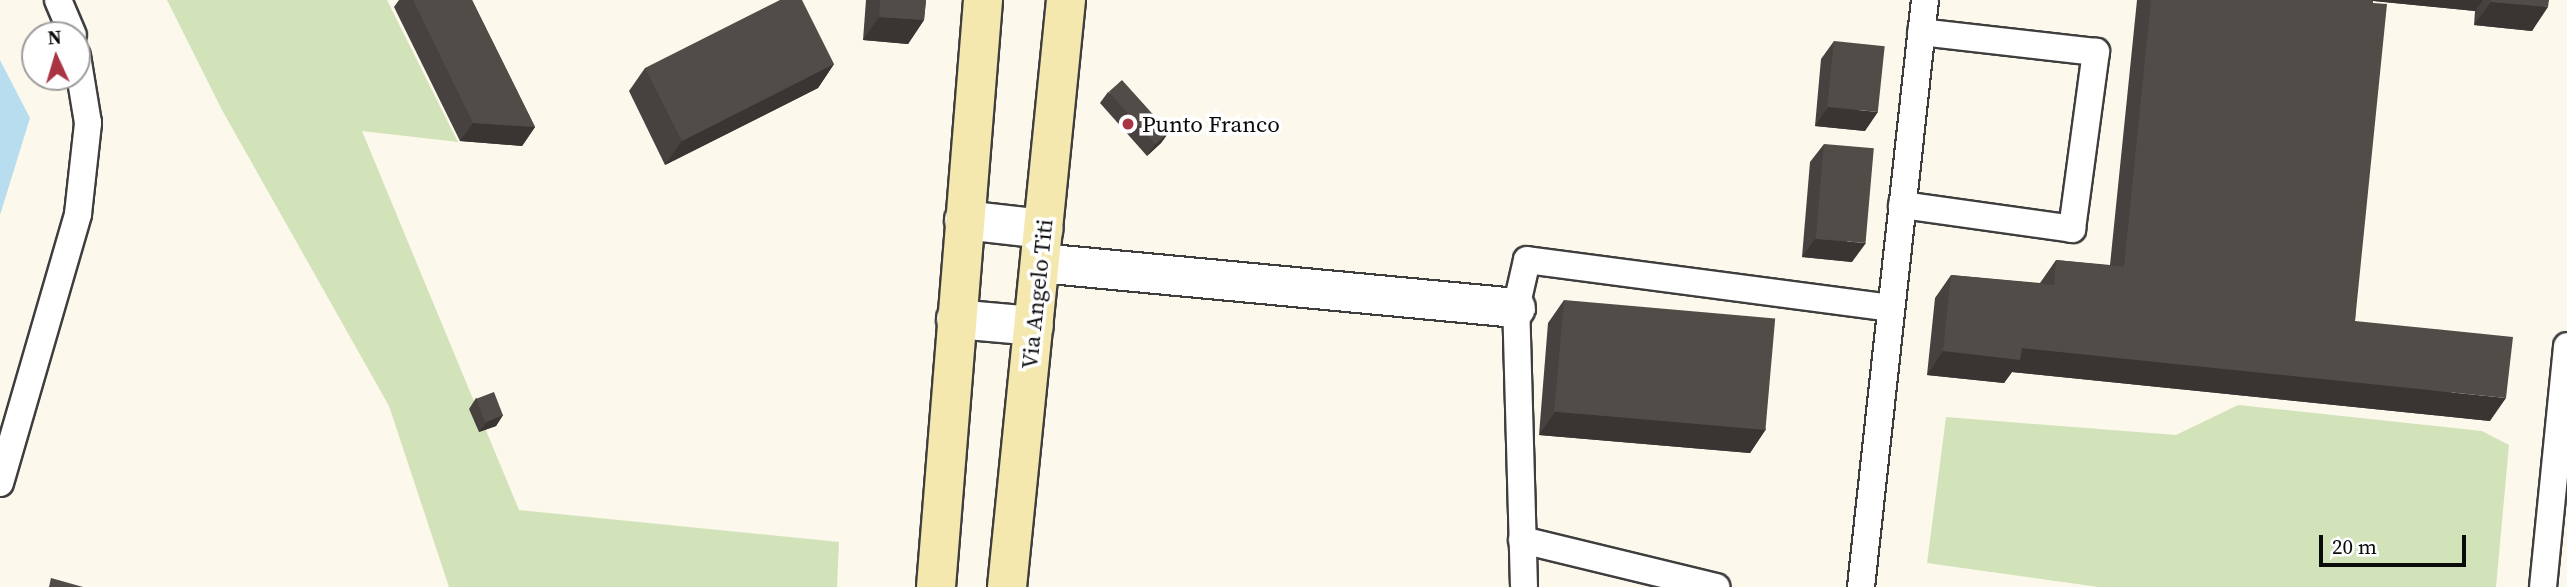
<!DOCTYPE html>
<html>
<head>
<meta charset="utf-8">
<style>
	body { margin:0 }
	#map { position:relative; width:2567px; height:587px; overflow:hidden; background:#fdf8ec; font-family:"Source Serif 4",serif }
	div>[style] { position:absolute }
	.green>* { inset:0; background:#d2e3ba }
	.water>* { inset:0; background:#b7ddee }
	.roads { filter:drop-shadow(2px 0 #3e3e3e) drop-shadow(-2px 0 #3e3e3e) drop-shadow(0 2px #3e3e3e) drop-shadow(0 -2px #3e3e3e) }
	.lane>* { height:26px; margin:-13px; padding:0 13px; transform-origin:13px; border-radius:13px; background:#fff }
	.street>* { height:38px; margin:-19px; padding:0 19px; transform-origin:19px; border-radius:19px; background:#fff }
	.secondary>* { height:38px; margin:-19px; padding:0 19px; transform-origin:19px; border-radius:19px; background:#f5e8af }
	.wall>* { inset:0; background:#47413f }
	.shaded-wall>* { inset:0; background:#393533 }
	.building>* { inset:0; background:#524c49; transform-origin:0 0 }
	.dots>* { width:19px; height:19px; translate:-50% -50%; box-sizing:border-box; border:4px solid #fff; border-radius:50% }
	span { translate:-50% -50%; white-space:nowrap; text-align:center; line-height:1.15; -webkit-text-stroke:7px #fff; paint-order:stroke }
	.poi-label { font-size:23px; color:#0b0b0b }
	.left { translate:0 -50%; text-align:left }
	.street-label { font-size:23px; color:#0b0b0b }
	.north { position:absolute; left:21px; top:21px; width:70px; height:70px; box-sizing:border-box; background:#fff; border:2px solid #9d9d9d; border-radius:50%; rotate:356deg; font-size:19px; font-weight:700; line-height:28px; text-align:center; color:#0b0b0b }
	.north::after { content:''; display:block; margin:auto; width:24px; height:32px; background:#aa3542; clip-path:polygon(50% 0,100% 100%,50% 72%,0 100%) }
	.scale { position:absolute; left:2319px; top:535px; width:147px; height:32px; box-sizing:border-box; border:4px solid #0b0b0b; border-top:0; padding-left:9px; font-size:21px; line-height:24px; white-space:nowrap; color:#0b0b0b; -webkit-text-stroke:5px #fff; paint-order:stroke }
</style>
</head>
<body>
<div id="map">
	<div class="green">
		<div style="clip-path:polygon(167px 0,387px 0,458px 142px,362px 131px,519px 510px,839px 542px,837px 587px,449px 587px,389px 406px,222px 110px)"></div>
		<div style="clip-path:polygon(2238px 405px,2482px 431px,2509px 445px,2496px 587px,2099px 587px,1927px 563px,1946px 417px,2176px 435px)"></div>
	</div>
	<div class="water">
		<div style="clip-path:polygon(0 60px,30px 118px,0 215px)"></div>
	</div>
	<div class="roads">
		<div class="lane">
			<div style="left:58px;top:0;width:38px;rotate:67deg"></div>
			<div style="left:1902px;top:205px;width:172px;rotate:8deg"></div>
			<div style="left:2072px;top:229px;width:179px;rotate:-82.3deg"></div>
			<div style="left:2096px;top:52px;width:176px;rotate:-173.5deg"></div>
			<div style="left:0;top:483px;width:280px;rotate:-73.8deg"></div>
			<div style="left:78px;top:214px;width:92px;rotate:-83.7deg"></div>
			<div style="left:88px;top:123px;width:68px;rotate:-99.3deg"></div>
			<div style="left:1522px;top:540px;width:200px;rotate:13.6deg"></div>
			<div style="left:1524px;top:587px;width:279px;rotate:-91.6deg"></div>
			<div style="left:1516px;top:308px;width:49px;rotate:-77.1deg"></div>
			<div style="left:1527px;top:260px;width:367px;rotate:7.5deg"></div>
			<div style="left:1861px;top:587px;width:590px;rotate:-83.78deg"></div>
			<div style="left:2543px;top:587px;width:242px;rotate:-84.3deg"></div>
		</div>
		<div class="street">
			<div style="left:964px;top:220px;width:80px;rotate:6.5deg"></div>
			<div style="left:1040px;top:263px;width:478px;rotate:5.4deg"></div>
			<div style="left:956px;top:319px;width:78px;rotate:5.1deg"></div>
		</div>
		<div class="secondary">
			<div style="left:936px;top:587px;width:589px;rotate:-85.42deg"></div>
			<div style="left:1007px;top:587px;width:590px;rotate:-84.26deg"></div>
		</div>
	</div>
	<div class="wall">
		<div style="clip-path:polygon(399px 0,472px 0,535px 127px,522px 146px,460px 141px,394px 7px)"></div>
		<div style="clip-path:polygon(866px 0,926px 0,924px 20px,908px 44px,863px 40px)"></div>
		<div style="clip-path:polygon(2137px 0,2549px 0,2532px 31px,2474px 25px,2475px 11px,2373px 1px,2355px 321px,2490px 421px,2012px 372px,2004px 383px,1927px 375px,1935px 298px,1951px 275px,2040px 283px,2056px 260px,2110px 265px)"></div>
		<div style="clip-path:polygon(1834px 41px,1865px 131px,1815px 126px,1821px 59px)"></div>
		<div style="clip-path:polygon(834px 64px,818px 88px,665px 165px,629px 91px,645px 68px)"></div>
		<div style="clip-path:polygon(1108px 92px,1169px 132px,1161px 143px,1147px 156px,1100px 103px)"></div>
		<div style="clip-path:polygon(1824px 144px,1852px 262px,1802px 257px,1810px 162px)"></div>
		<div style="clip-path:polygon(1564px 300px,1766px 429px,1750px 453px,1539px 435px,1548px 323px)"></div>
		<div style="clip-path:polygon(476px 398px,503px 415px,496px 426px,479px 432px,469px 409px)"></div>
	</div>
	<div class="shaded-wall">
		<div style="clip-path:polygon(2364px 0,2483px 0,2475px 11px)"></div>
		<div style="clip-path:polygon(2491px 2px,2548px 7px,2532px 31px,2474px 25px)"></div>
		<div style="clip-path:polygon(879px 17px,924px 20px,908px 44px,863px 40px)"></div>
		<div style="clip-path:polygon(834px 64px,818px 88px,665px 165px,682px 141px)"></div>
		<div style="clip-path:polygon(1828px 107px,1878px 112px,1865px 131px,1815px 126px)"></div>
		<div style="clip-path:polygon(473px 123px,535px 127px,522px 146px,460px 141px)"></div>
		<div style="clip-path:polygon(1169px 132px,1161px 143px,1147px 156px,1155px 145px)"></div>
		<div style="clip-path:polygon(1815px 239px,1866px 243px,1852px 262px,1802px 257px)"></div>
		<div style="clip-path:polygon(2022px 348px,2506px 398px,2490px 421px,2012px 372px,2004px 383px,1927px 375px,1943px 351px)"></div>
		<div style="clip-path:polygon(1555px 412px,1766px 429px,1750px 453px,1539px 435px)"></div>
		<div style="clip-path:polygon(503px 415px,496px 426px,479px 432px,487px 422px)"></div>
	</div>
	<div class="building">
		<div style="clip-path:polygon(413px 0,472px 0,535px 127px,473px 123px)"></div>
		<div style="clip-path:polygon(780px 0,802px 0,834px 64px,682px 141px,645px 68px)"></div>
		<div style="clip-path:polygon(880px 0,926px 0,924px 20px,879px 17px)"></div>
		<div style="clip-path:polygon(2151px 0,2373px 0,2373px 3px,2387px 4px,2355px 321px,2513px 337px,2506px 398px,2022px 348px,2020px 360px,1943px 351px,1951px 275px,2054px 285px,2056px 260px,2124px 267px)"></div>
		<div style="clip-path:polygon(2491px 0,2549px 0,2548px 7px,2491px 2px)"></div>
		<div style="left:1834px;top:41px;width:51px;height:66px;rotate:6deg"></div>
		<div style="left:1122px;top:80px;width:70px;height:18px;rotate:48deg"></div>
		<div style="left:1824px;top:144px;width:50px;height:95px;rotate:5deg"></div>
		<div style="left:1564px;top:300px;width:212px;height:112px;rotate:5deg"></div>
		<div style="left:494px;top:392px;width:25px;height:19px;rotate:69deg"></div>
		<div style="clip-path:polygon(51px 578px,83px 587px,49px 587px)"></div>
	</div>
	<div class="dots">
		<div style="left:1128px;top:124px;background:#aa3542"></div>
	</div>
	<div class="poi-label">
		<span class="left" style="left:1142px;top:124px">Punto Franco</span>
	</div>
	<div class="street-label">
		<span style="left:1037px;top:294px;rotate:-84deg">Via Angelo Titi</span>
	</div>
	<div class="north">N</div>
	<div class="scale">20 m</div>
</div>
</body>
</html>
